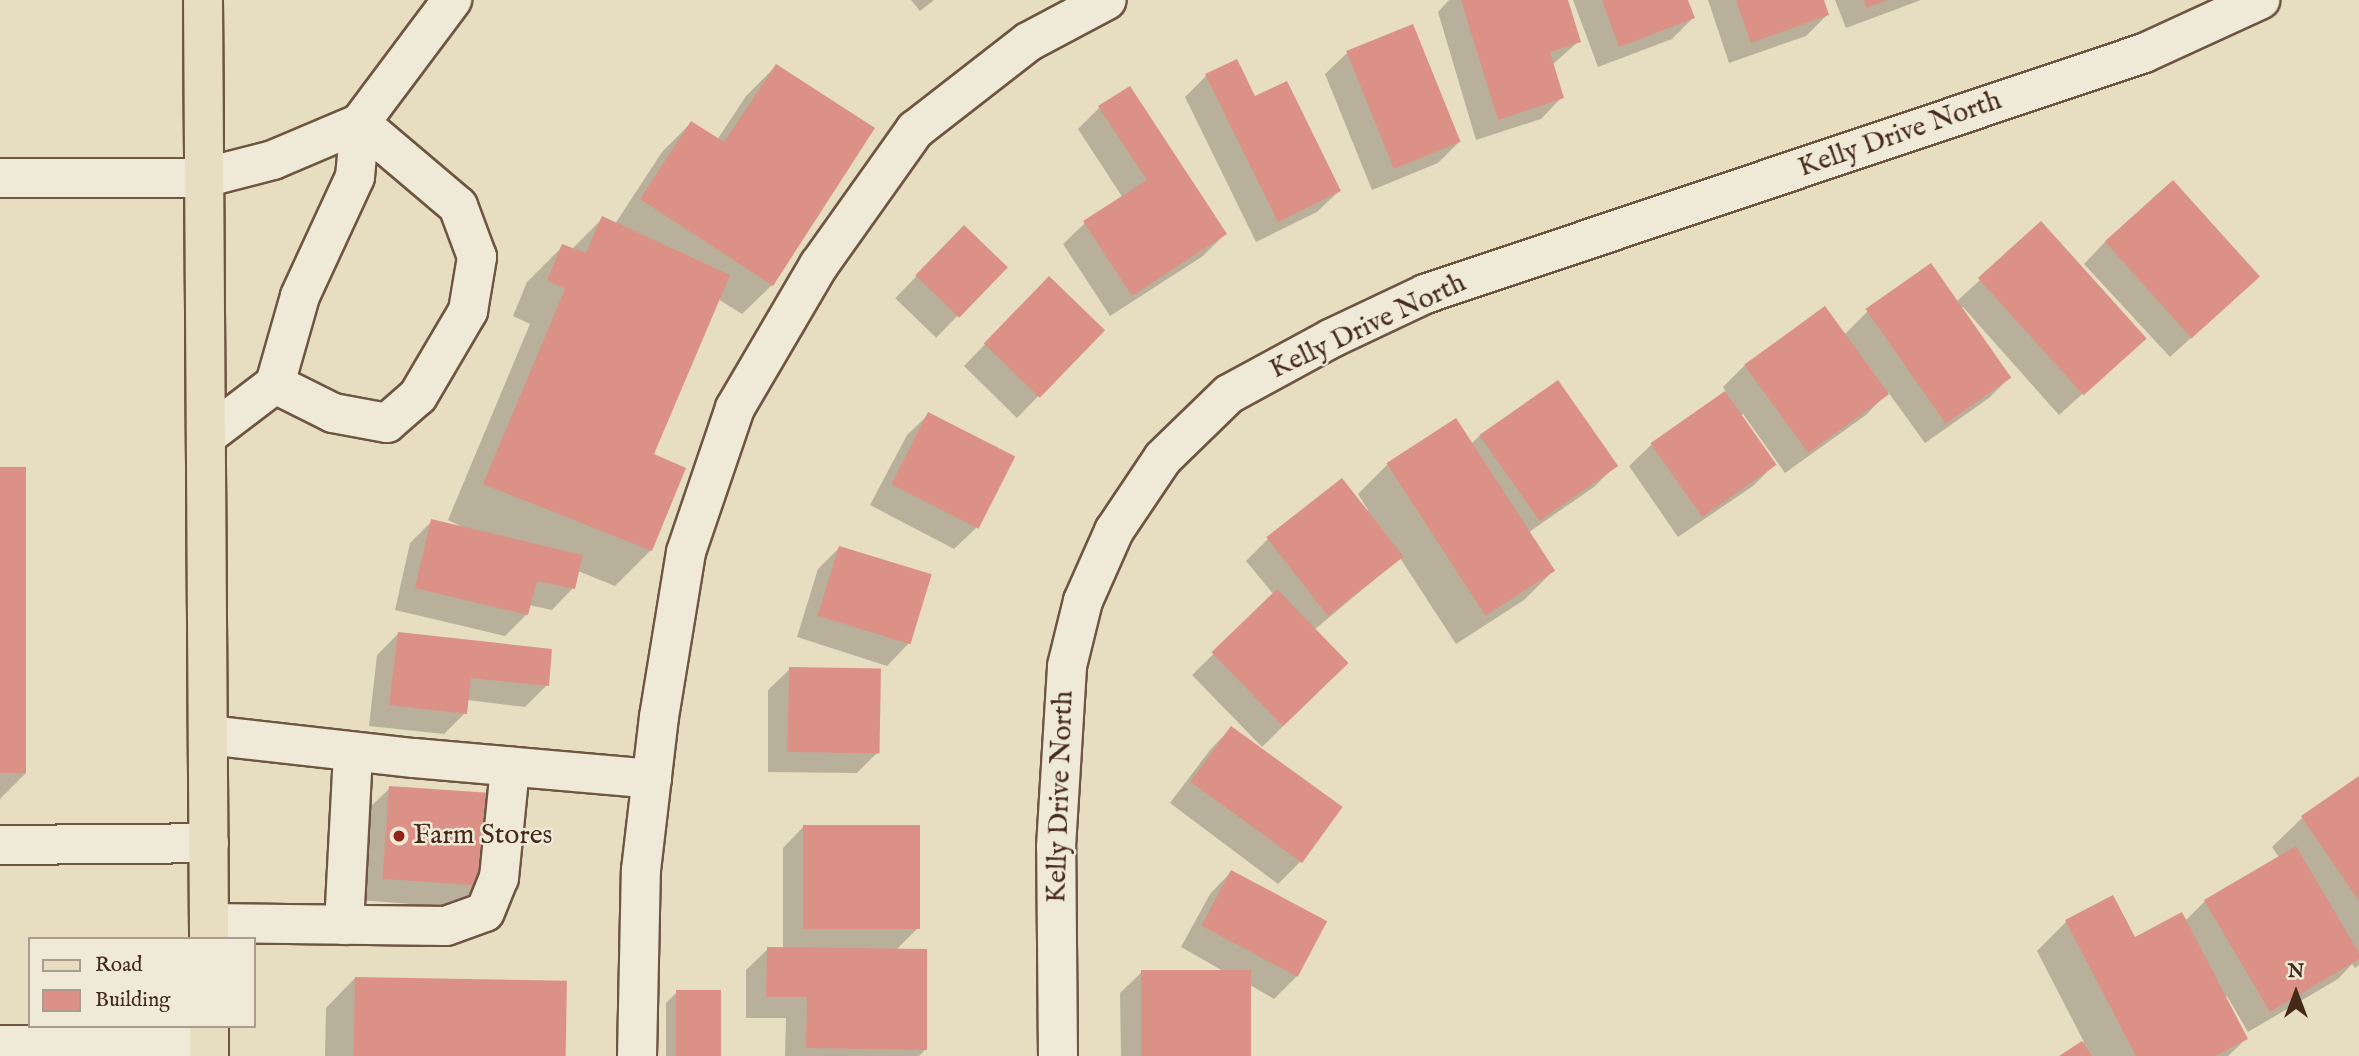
<!DOCTYPE html>
<html>
<head>
<meta charset="utf-8">
<style>
	body { margin:0 }
	#map { position:relative; width:2359px; height:1056px; overflow:hidden; background:#e7ddc1; font-family:"IM FELL English",serif }
	div>[style] { position:absolute }
	.shadow>* { inset:0; background:#0003; transform-origin:0 0 }
	.building>* { inset:0; background:#dc9186; transform-origin:0 0 }
	.roads { filter:drop-shadow(2px 0 #6e5643) drop-shadow(-2px 0 #6e5643) drop-shadow(0 2px #6e5643) drop-shadow(0 -2px #6e5643) }
	.minor>* { height:38px; margin:-19px; padding:0 19px; transform-origin:19px; border-radius:19px; background:#efe9d7 }
	.major>* { height:38px; margin:-19px; padding:0 19px; transform-origin:19px; border-radius:19px; background:#e7ddc1 }
	.dots>* { width:19px; height:19px; translate:-50% -50%; box-sizing:border-box; border:4px solid #efe9d7; border-radius:50% }
	span { translate:-50% -50%; white-space:nowrap; text-align:center; line-height:1.15; -webkit-text-stroke:5px #efe9d7; paint-order:stroke }
	.street-label { font-size:28px; color:#452919 }
	.poi-label { font-size:28px; color:#452919 }
	.left { translate:0 -50%; text-align:left }
	.legend { position:absolute; left:28px; top:937px; width:228px; height:91px; box-sizing:border-box; background:#efe9d7; border:2px solid #ab9c8b; margin:0; padding:9px 12px; list-style:none; font-size:21px; color:#452919 }
	.legend li { display:flex; align-items:center; gap:14px; height:35px }
	.legend b { width:35px; border:2px solid #ab9c8b }
	.north { position:absolute; left:2261px; top:958px; width:70px; height:70px; -webkit-text-stroke:5px #efe9d7; paint-order:stroke; rotate:0deg; font-size:19px; font-weight:700; line-height:28px; text-align:center; color:#452919 }
	.north::after { content:''; display:block; margin:auto; width:24px; height:32px; background:#452919; clip-path:polygon(50% 0,100% 100%,50% 72%,0 100%) }
</style>
</head>
<body>
<div id="map">
	<div class="shadow">
		<div style="clip-path:polygon(911px 0,934px 0,920px 11px)"></div>
		<div style="clip-path:polygon(1449px 0,1566px 0,1579px 41px,1552px 65px,1562px 97px,1541px 119px,1476px 140px,1438px 12px)"></div>
		<div style="clip-path:polygon(1573px 0,1686px 0,1693px 18px,1672px 39px,1598px 67px)"></div>
		<div style="clip-path:polygon(1708px 0,1822px 0,1827px 15px,1806px 36px,1729px 63px)"></div>
		<div style="clip-path:polygon(1835px 0,1921px 0,1846px 28px)"></div>
		<div style="clip-path:polygon(1347px 53px,1459px 142px,1438px 163px,1372px 190px,1325px 74px)"></div>
		<div style="clip-path:polygon(776px 66px,772px 285px,742px 314px,718px 299px,652px 455px,651px 550px,615px 586px,578px 571px,573px 588px,552px 610px,529px 605px,527px 614px,505px 636px,395px 610px,410px 543px,432px 521px,467px 529px,448px 520px,530px 324px,513px 316px,527px 282px,563px 246px,571px 250px,602px 219px,615px 224px,662px 152px,691px 123px,717px 140px,746px 96px)"></div>
		<div style="clip-path:polygon(1206px 76px,1254px 98px,1339px 191px,1317px 212px,1256px 242px,1185px 97px)"></div>
		<div style="clip-path:polygon(1129px 88px,1225px 234px,1203px 256px,1110px 316px,1063px 244px,1085px 223px,1123px 198px,1078px 129px,1099px 108px)"></div>
		<div style="clip-path:polygon(2041px 224px,2143px 339px,2059px 415px,1963px 307px,1961px 308px,2010px 377px,1989px 398px,1925px 443px,1888px 392px,1866px 415px,1785px 473px,1743px 414px,1740px 416px,1774px 465px,1753px 486px,1678px 537px,1629px 466px,1651px 445px,1726px 392px,1723px 387px,1744px 366px,1844px 335px,1867px 312px,1930px 265px,1956px 302px)"></div>
		<div style="left:964px;top:227px;width:57px;height:99px;rotate:44deg"></div>
		<div style="clip-path:polygon(2105px 242px,2236px 297px,2170px 357px,2084px 264px)"></div>
		<div style="clip-path:polygon(1028px 300px,1102px 330px,1017px 418px,964px 366px)"></div>
		<div style="clip-path:polygon(929px 414px,976px 528px,954px 549px,870px 505px,907px 435px)"></div>
		<div style="clip-path:polygon(1480px 435px,1615px 466px,1594px 487px,1529px 532px,1554px 570px,1524px 600px,1456px 644px,1400px 558px,1314px 630px,1347px 663px,1262px 747px,1192px 675px,1274px 595px,1246px 561px,1268px 539px,1341px 481px,1366px 511px,1368px 510px,1358px 494px,1387px 465px,1471px 444px)"></div>
		<div style="clip-path:polygon(0 469px,26px 773px,0 799px)"></div>
		<div style="clip-path:polygon(839px 548px,929px 576px,908px 644px,887px 666px,797px 637px,818px 569px)"></div>
		<div style="clip-path:polygon(398px 634px,547px 685px,525px 707px,467px 700px,465px 713px,444px 734px,369px 726px,377px 655px)"></div>
		<div style="clip-path:polygon(790px 669px,878px 752px,857px 773px,768px 772px,768px 690px)"></div>
		<div style="clip-path:polygon(1231px 728px,1300px 862px,1278px 884px,1170px 803px,1210px 750px)"></div>
		<div style="clip-path:polygon(2359px 778px,2359px 965px,2355px 968px,2352px 964px,2338px 979px,2248px 1032px,2227px 996px,2224px 998px,2246px 1039px,2228px 1056px,2062px 1056px,2084px 1042px,2037px 951px,2067px 921px,2134px 939px,2185px 921px,2205px 901px,2279px 857px,2272px 847px,2302px 818px)"></div>
		<div style="clip-path:polygon(390px 788px,482px 887px,461px 908px,360px 900px,368px 809px)"></div>
		<div style="clip-path:polygon(804px 826px,918px 928px,896px 950px,926px 1049px,919px 1056px,785px 1056px,786px 1018px,746px 1018px,746px 970px,768px 949px,783px 949px,783px 848px)"></div>
		<div style="clip-path:polygon(1231px 872px,1325px 923px,1296px 977px,1274px 999px,1250px 985px,1251px 1056px,1121px 1056px,1120px 993px,1142px 972px,1225px 972px,1181px 947px,1210px 894px)"></div>
		<div style="clip-path:polygon(355px 978px,565px 1056px,325px 1056px,326px 1008px)"></div>
		<div style="clip-path:polygon(677px 992px,719px 1056px,666px 1056px,666px 1003px)"></div>
	</div>
	<div class="building">
		<div style="clip-path:polygon(1461px 0,1568px 0,1581px 42px,1550px 52px,1564px 98px,1498px 120px)"></div>
		<div style="clip-path:polygon(1602px 0,1688px 0,1695px 18px,1619px 47px)"></div>
		<div style="clip-path:polygon(1736px 0,1824px 0,1829px 15px,1751px 43px)"></div>
		<div style="clip-path:polygon(1864px 0,1887px 0,1867px 8px)"></div>
		<div style="left:1413px;top:24px;width:127px;height:72px;rotate:68deg"></div>
		<div style="clip-path:polygon(1237px 59px,1255px 96px,1287px 81px,1341px 191px,1278px 222px,1205px 74px)"></div>
		<div style="clip-path:polygon(776px 64px,875px 128px,773px 286px,640px 199px,691px 121px,724px 142px)"></div>
		<div style="clip-path:polygon(1130px 86px,1227px 234px,1132px 296px,1083px 221px,1147px 180px,1098px 106px)"></div>
		<div style="left:2173px;top:180px;width:130px;height:92px;rotate:48deg"></div>
		<div style="clip-path:polygon(602px 216px,730px 275px,654px 454px,686px 468px,652px 551px,483px 484px,565px 289px,547px 280px,562px 244px,586px 253px)"></div>
		<div style="left:2041px;top:221px;width:158px;height:85px;rotate:48deg"></div>
		<div style="left:964px;top:225px;width:61px;height:70px;rotate:44deg"></div>
		<div style="left:1931px;top:263px;width:140px;height:80px;rotate:55deg"></div>
		<div style="left:1049px;top:276px;width:78px;height:94px;rotate:44deg"></div>
		<div style="left:1825px;top:306px;width:109px;height:100px;rotate:54deg"></div>
		<div style="left:1558px;top:380px;width:105px;height:96px;rotate:55deg"></div>
		<div style="left:1725px;top:391px;width:90px;height:91px;rotate:55deg"></div>
		<div style="left:928px;top:412px;width:98px;height:81px;rotate:27deg"></div>
		<div style="left:1456px;top:418px;width:182px;height:83px;rotate:57deg"></div>
		<div style="left:0;top:467px;width:26px;height:306px"></div>
		<div style="left:1342px;top:478px;width:100px;height:96px;rotate:52deg"></div>
		<div style="clip-path:polygon(431px 519px,583px 555px,575px 589px,537px 581px,528px 615px,415px 588px)"></div>
		<div style="left:839px;top:546px;width:97px;height:73px;rotate:17deg"></div>
		<div style="left:1277px;top:589px;width:103px;height:91px;rotate:46deg"></div>
		<div style="clip-path:polygon(398px 632px,552px 649px,549px 686px,471px 678px,467px 714px,389px 705px)"></div>
		<div style="left:789px;top:667px;width:92px;height:85px;rotate:1deg"></div>
		<div style="left:1231px;top:726px;width:138px;height:69px;rotate:36deg"></div>
		<div style="clip-path:polygon(2359px 776px,2359px 901px,2301px 816px)"></div>
		<div style="left:389px;top:786px;width:102px;height:93px;rotate:4deg"></div>
		<div style="left:803px;top:825px;width:117px;height:104px"></div>
		<div style="clip-path:polygon(2296px 846px,2359px 953px,2359px 959px,2270px 1012px,2204px 900px)"></div>
		<div style="left:1231px;top:870px;width:109px;height:63px;rotate:28deg"></div>
		<div style="clip-path:polygon(2113px 895px,2135px 937px,2182px 912px,2248px 1039px,2215px 1056px,2136px 1056px,2065px 920px)"></div>
		<div style="clip-path:polygon(767px 947px,927px 949px,927px 1050px,806px 1048px,807px 997px,766px 997px)"></div>
		<div style="left:1141px;top:970px;width:110px;height:86px"></div>
		<div style="left:355px;top:977px;width:212px;height:79px;rotate:1deg"></div>
		<div style="left:676px;top:990px;width:45px;height:66px"></div>
		<div style="clip-path:polygon(2082px 1041px,2092px 1056px,2059px 1056px)"></div>
	</div>
	<div class="roads">
		<div class="minor">
			<div style="left:0;top:178px;width:203px"></div>
			<div style="left:203px;top:178px;width:72px;rotate:-14.4deg"></div>
			<div style="left:273px;top:160px;width:95px;rotate:-23deg"></div>
			<div style="left:360px;top:123px;width:154px;rotate:-53.2deg"></div>
			<div style="left:275px;top:384px;width:65px;rotate:26.6deg"></div>
			<div style="left:333px;top:413px;width:55px;rotate:10.5deg"></div>
			<div style="left:387px;top:423px;width:41px;rotate:-41.1deg"></div>
			<div style="left:418px;top:396px;width:99px;rotate:-59.5deg"></div>
			<div style="left:468px;top:311px;width:55px;rotate:-80.5deg"></div>
			<div style="left:477px;top:257px;width:54px;rotate:-110.4deg"></div>
			<div style="left:458px;top:206px;width:128px;rotate:-139.7deg"></div>
			<div style="left:208px;top:435px;width:84px;rotate:-37.3deg"></div>
			<div style="left:275px;top:384px;width:91px;rotate:-74.1deg"></div>
			<div style="left:300px;top:296px;width:131px;rotate:-65.2deg"></div>
			<div style="left:355px;top:177px;width:54px;rotate:-84.7deg"></div>
			<div style="left:208px;top:735px;width:207px;rotate:6.4deg"></div>
			<div style="left:414px;top:758px;width:239px;rotate:5deg"></div>
			<div style="left:0;top:845px;width:209px;rotate:-0.5deg"></div>
			<div style="left:209px;top:923px;width:237px;rotate:0.7deg"></div>
			<div style="left:446px;top:926px;width:41px;rotate:-19.7deg"></div>
			<div style="left:485px;top:912px;width:37px;rotate:-68deg"></div>
			<div style="left:499px;top:878px;width:112px;rotate:-84.3deg"></div>
			<div style="left:344px;top:925px;width:173px;rotate:-87deg"></div>
			<div style="left:0;top:1045px;width:209px;rotate:0.5deg"></div>
			<div style="left:637px;top:1056px;width:186px;rotate:-88.8deg"></div>
			<div style="left:641px;top:870px;width:154px;rotate:-83.3deg"></div>
			<div style="left:659px;top:717px;width:167px;rotate:-80.7deg"></div>
			<div style="left:686px;top:552px;width:152px;rotate:-71.2deg"></div>
			<div style="left:735px;top:408px;width:166px;rotate:-59.6deg"></div>
			<div style="left:819px;top:265px;width:166px;rotate:-54.6deg"></div>
			<div style="left:915px;top:130px;width:143px;rotate:-37.9deg"></div>
			<div style="left:1028px;top:42px;width:89px;rotate:-28deg"></div>
			<div style="left:1058px;top:1056px;width:209px;rotate:-90.5deg"></div>
			<div style="left:1056px;top:847px;width:181px;rotate:-86.5deg"></div>
			<div style="left:1067px;top:666px;width:67px;rotate:-76.2deg"></div>
			<div style="left:1083px;top:601px;width:77px;rotate:-66.1deg"></div>
			<div style="left:1114px;top:531px;width:88px;rotate:-56.1deg"></div>
			<div style="left:1163px;top:458px;width:92px;rotate:-44.1deg"></div>
			<div style="left:1229px;top:394px;width:117px;rotate:-28.5deg"></div>
			<div style="left:1332px;top:338px;width:103px;rotate:-25.3deg"></div>
			<div style="left:1425px;top:294px;width:758px;rotate:-18.53deg"></div>
			<div style="left:2144px;top:53px;width:128px;rotate:-24.6deg"></div>
		</div>
		<div class="major">
			<div style="left:203px;top:0;width:939px;rotate:89.63deg"></div>
			<div style="left:209px;top:1026px;width:30px;rotate:90deg"></div>
		</div>
	</div>
	<div class="dots">
		<div style="left:399px;top:836px;background:#8f2418"></div>
	</div>
	<div class="street-label">
		<span style="left:1900px;top:135px;rotate:-19deg">Kelly Drive North</span>
		<span style="left:1368px;top:327px;rotate:-25deg">Kelly Drive North</span>
		<span style="left:1061px;top:797px;rotate:-88deg">Kelly Drive North</span>
	</div>
	<div class="poi-label">
		<span class="left" style="left:413px;top:836px">Farm Stores</span>
	</div>
	<ul class="legend">
	<li><b style="height:9px;background:#e7ddc1"></b>Road</li>
	<li><b style="height:19px;background:#dc9186"></b>Building</li>
	</ul>
	<div class="north">N</div>
</div>
</body>
</html>
